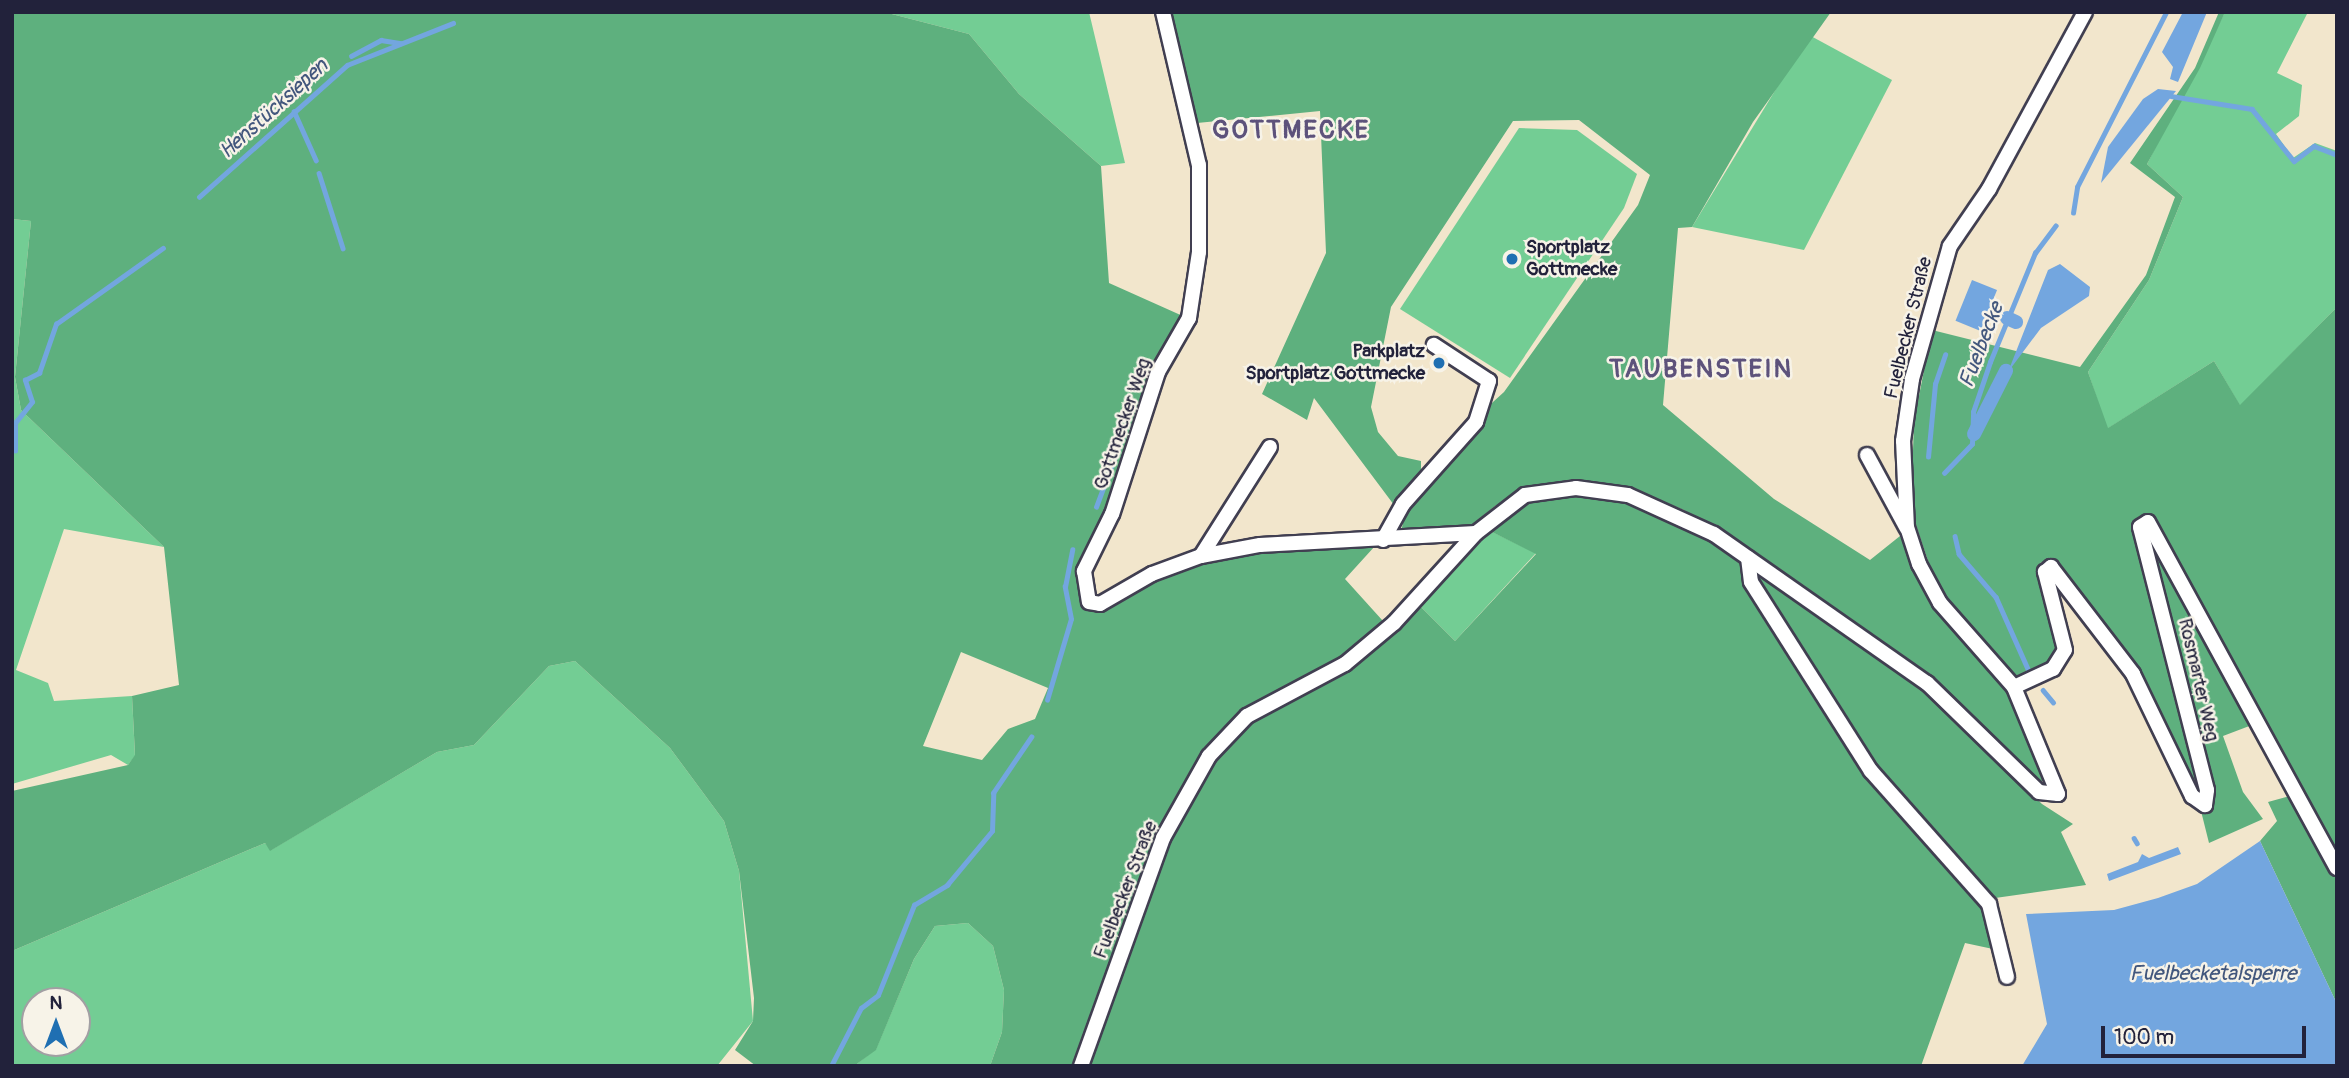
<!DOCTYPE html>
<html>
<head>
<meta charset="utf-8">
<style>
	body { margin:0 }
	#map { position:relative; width:2349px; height:1078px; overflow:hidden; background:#f2e6cc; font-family:Pangolin,sans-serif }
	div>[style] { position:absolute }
	.green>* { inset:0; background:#73cd94 }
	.forest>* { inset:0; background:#5eb07e }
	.water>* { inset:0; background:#73a6df; transform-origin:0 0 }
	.stream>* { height:4.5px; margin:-2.25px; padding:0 2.25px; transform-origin:2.25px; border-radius:2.25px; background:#73a6df }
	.canal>* { height:14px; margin:-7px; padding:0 7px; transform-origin:7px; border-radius:7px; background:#73a6df }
	.roads { filter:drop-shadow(2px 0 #413f51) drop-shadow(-2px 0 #413f51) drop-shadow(0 2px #413f51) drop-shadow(0 -2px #413f51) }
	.minor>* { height:14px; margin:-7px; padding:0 7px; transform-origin:7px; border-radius:7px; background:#fff }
	.dots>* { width:19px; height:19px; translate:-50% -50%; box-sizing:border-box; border:4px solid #f7f3e8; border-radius:50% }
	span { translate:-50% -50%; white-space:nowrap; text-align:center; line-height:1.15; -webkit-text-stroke:5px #f7f3e8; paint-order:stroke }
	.poi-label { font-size:19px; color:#22223b; font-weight:700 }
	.left { translate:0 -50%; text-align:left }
	.right { translate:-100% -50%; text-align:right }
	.street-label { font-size:19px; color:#22223b }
	.water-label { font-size:21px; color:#42577d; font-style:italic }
	.district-label { font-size:26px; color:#5d527b; font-weight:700; letter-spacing:2px }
	.frame { position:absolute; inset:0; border:14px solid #22223b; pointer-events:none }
	.north { position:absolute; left:21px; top:987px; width:70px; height:70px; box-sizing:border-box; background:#f7f3e8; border:2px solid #a29fa3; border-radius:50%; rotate:0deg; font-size:19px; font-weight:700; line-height:28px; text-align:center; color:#22223b }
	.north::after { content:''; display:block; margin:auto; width:24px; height:32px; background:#1f6fb2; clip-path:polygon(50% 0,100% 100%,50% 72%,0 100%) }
	.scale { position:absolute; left:2101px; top:1026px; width:205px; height:32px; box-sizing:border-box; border:4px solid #22223b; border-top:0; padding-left:9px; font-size:21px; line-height:24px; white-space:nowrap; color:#22223b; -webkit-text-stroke:5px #f7f3e8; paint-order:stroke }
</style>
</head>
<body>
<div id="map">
	<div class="green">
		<div style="clip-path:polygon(884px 12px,1089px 12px,1125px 163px,1101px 166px,1019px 94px,969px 34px)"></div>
		<div style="clip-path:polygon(2225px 12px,2308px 12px,2277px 73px,2302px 85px,2299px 116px,2276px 134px,2293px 158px,2315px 143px,2337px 151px,2337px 307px,2240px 406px,2214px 361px,2107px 429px,2088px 372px,2149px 280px,2183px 197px,2147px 164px)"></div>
		<div style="clip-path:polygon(1809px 35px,1892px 80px,1804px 250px,1692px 227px)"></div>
		<div style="clip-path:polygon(1519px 128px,1577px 130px,1637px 174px,1624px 208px,1510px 378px,1400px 309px)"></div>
		<div style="clip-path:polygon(12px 219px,31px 221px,15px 377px,21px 410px,164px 547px,64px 529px,16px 670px,48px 683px,54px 701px,132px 696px,135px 756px,128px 765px,111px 755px,12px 784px)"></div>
		<div style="clip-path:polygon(1488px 530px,1536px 553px,1455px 641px,1420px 606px)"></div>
		<div style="clip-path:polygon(evenodd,575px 661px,670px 748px,724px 821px,739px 871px,753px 1021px,717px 1066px,12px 1066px,12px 951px,265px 843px,271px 850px,437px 752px,474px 745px,549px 666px,575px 661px,35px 1001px,77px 1001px,77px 1043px,35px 1043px,35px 1001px)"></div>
		<div style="clip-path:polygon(968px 923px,993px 946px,1004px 990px,1002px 1032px,990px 1066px,854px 1066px,876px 1049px,914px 959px,935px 926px)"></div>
	</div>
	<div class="forest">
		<div style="clip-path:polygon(evenodd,12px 12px,884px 12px,969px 34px,1019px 94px,1101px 166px,1109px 283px,1185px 317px,1082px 562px,1078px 590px,1091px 610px,1103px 611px,1152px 582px,1235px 554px,1375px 546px,1345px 579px,1392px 631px,1420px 606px,1455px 641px,1536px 554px,1488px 530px,1521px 501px,1600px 495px,1632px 503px,1712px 540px,1919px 682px,2042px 804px,2073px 824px,2061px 832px,2086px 885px,1981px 900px,1993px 949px,1965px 943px,1921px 1066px,990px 1066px,1002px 1032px,1004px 990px,993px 946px,968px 923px,935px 926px,914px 959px,876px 1050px,854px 1066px,756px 1066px,735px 1050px,753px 1021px,754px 998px,739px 871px,724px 821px,670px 748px,575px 661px,549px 666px,474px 745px,437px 752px,270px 851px,265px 843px,12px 951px,12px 791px,128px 765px,135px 755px,132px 696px,179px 685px,164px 547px,21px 410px,15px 377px,31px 221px,12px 219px,12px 12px,961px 652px,1048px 688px,1035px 719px,1008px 729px,982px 760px,923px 746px,961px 652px)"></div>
		<div style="clip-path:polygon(1168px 12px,1831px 12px,1753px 122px,1692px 227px,1678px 228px,1663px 405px,1774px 499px,1870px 560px,1900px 536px,1935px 606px,2002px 683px,2042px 769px,2042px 786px,1925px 675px,1754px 554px,1684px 510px,1636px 491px,1545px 485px,1495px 506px,1472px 525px,1401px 531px,1407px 508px,1486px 421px,1482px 412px,1504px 392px,1638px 205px,1650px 175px,1579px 120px,1513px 121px,1391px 307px,1371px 407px,1378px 432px,1398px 456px,1421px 461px,1421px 473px,1394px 505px,1314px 398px,1307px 420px,1262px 394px,1326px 253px,1320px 111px,1197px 123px)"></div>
		<div style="clip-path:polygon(2219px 12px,2225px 12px,2200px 68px,2147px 164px,2183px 197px,2149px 280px,2088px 372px,2108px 428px,2214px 361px,2240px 405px,2337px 307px,2337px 1004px,2260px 841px,2277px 821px,2268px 802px,2293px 795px,2252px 725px,2223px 736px,2243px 792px,2263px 819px,2209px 843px,2195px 787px,2168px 730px,2133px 665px,2055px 564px,2041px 562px,2039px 569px,2061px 647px,2049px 665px,2015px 676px,1937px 588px,1911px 510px,1914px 421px,1932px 330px,2080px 367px,2146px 275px,2175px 197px,2130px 163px,2195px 68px)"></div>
	</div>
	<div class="water">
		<div style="clip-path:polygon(2183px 12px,2207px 12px,2178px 82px,2170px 79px,2173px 67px,2162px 52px)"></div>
		<div style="clip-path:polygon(2158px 89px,2176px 91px,2101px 183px,2108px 147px,2143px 99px)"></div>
		<div style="clip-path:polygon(2060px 264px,2090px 287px,2089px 296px,2041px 328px,2008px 372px,2048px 270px)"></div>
		<div style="left:1972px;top:280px;width:27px;height:44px;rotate:22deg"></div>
		<div style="clip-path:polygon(2260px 841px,2337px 1004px,2337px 1066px,2022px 1066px,2047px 1024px,2026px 914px,2114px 910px,2158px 898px,2197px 884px)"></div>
		<div style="clip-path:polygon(2178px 847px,2181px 854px,2109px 881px,2107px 874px,2138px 862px,2142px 854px,2149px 858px)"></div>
	</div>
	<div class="stream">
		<div style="left:351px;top:56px;width:34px;rotate:-28deg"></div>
		<div style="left:381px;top:40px;width:20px;rotate:9deg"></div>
		<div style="left:2171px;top:96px;width:82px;rotate:9.1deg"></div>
		<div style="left:2252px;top:109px;width:67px;rotate:51.1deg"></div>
		<div style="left:2294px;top:161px;width:25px;rotate:-37deg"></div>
		<div style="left:2314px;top:146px;width:25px;rotate:21deg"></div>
		<div style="left:294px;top:111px;width:54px;rotate:65.8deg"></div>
		<div style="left:319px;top:173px;width:79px;rotate:72.3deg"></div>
		<div style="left:199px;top:197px;width:198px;rotate:-41.7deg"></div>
		<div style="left:347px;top:65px;width:114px;rotate:-21.6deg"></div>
		<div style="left:2073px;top:213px;width:26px;rotate:-81deg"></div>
		<div style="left:2077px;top:187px;width:196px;rotate:-63deg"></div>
		<div style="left:15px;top:451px;width:28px;rotate:-90deg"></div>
		<div style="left:15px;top:423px;width:27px;rotate:-51deg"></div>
		<div style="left:32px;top:402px;width:23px;rotate:-108deg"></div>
		<div style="left:25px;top:380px;width:16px;rotate:-27deg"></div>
		<div style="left:39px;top:373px;width:52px;rotate:-70.9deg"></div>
		<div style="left:56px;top:324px;width:131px;rotate:-35.4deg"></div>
		<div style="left:1928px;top:457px;width:73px;rotate:-84.5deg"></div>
		<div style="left:1935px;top:384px;width:31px;rotate:-71deg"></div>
		<div style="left:1944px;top:473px;width:40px;rotate:-46deg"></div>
		<div style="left:1972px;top:444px;width:32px;rotate:-88deg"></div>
		<div style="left:1973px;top:412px;width:53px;rotate:-71.2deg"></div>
		<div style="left:1990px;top:362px;width:118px;rotate:-67.6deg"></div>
		<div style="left:2035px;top:253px;width:34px;rotate:-53deg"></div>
		<div style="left:1096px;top:507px;width:80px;rotate:-69.5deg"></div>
		<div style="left:1955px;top:536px;width:18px;rotate:77deg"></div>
		<div style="left:1959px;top:554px;width:57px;rotate:49.3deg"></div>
		<div style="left:1996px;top:597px;width:81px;rotate:66deg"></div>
		<div style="left:2043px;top:690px;width:16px;rotate:50deg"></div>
		<div style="left:1047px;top:700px;width:84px;rotate:-73.5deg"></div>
		<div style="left:1071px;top:619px;width:33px;rotate:-101deg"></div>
		<div style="left:1065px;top:587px;width:38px;rotate:-79deg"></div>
		<div style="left:2134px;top:838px;width:6px;rotate:59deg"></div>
		<div style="left:831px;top:1066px;width:65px;rotate:-62.7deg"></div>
		<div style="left:861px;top:1008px;width:21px;rotate:-37deg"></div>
		<div style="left:878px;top:995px;width:97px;rotate:-68.2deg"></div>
		<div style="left:914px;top:905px;width:39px;rotate:-31deg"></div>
		<div style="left:947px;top:885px;width:70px;rotate:-50.2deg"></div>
		<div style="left:992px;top:831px;width:38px;rotate:-88deg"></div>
		<div style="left:993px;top:793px;width:68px;rotate:-55.8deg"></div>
	</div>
	<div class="canal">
		<div style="left:2007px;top:318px;width:10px;rotate:24deg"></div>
		<div style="left:1974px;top:434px;width:71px;rotate:-63.1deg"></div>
	</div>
	<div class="roads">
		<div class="minor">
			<div style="left:1163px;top:12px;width:157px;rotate:76.8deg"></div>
			<div style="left:1199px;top:165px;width:87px;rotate:90deg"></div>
			<div style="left:1199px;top:252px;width:67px;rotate:98.6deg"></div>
			<div style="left:1189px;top:318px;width:62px;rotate:119.9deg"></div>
			<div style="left:1158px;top:372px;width:149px;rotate:107.9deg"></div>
			<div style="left:1112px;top:514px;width:64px;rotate:116.2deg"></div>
			<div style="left:1084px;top:571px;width:31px;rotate:81deg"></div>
			<div style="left:1089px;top:602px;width:11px;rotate:10deg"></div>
			<div style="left:1100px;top:604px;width:60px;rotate:-30deg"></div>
			<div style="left:1152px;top:574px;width:52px;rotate:-20.2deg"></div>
			<div style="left:1201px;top:556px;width:60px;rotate:-10.6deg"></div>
			<div style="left:1260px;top:545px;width:216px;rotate:-3.2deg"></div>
			<div style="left:1867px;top:455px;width:82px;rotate:61.6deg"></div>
			<div style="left:1383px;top:540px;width:41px;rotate:-60.9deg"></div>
			<div style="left:1403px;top:504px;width:110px;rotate:-48.3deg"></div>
			<div style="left:1476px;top:422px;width:43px;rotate:-72.4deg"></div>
			<div style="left:1489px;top:381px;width:66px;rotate:-146.8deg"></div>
			<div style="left:1201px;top:556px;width:129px;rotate:-57.7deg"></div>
			<div style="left:1748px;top:558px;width:24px;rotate:83deg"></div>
			<div style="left:1751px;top:582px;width:224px;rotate:57.6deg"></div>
			<div style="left:1871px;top:771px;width:178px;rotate:48.4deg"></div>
			<div style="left:1989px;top:904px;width:75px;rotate:76.1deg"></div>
			<div style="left:2014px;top:687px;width:43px;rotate:-24.8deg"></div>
			<div style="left:2053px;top:669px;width:22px;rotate:-58deg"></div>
			<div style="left:2065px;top:650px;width:81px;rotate:-104.4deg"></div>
			<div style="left:2045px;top:572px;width:8px;rotate:-40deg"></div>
			<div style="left:2051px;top:567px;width:135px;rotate:52.5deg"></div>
			<div style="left:2133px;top:674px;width:136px;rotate:64.2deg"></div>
			<div style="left:2192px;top:796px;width:16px;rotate:35deg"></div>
			<div style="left:2205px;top:805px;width:15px;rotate:-82deg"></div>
			<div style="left:2207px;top:790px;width:271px;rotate:-104.3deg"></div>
			<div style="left:2140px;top:527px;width:9px;rotate:-32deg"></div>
			<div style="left:2148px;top:522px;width:394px;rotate:61.4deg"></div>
			<div style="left:1081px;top:1066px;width:242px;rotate:-70.2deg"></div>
			<div style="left:1163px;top:838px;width:94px;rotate:-60.7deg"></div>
			<div style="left:1209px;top:756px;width:55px;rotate:-46.5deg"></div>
			<div style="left:1247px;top:716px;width:111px;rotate:-28deg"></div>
			<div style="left:1345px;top:664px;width:64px;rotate:-39.9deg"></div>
			<div style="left:1394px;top:623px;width:122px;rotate:-47.7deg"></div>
			<div style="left:1476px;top:533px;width:62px;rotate:-37.8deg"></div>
			<div style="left:1525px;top:495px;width:51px;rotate:-7.8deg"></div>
			<div style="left:1576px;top:488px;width:52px;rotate:7.7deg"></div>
			<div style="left:1628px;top:495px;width:94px;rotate:24.4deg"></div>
			<div style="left:1714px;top:534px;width:260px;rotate:35deg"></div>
			<div style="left:1927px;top:683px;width:156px;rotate:44.2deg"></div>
			<div style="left:2039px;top:792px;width:19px;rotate:6deg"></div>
			<div style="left:2058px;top:794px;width:116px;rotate:-112.4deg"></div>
			<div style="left:2014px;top:687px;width:112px;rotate:-131.4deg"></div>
			<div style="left:1940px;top:603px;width:44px;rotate:-118.3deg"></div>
			<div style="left:1919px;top:564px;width:38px;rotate:-108deg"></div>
			<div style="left:1907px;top:528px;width:87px;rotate:-92.6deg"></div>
			<div style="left:1903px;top:441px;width:63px;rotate:-81.7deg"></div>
			<div style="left:1912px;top:379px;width:138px;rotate:-74.1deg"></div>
			<div style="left:1950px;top:246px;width:69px;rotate:-55.6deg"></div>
			<div style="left:1989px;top:189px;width:201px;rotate:-61.5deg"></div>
		</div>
	</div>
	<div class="dots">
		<div style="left:1512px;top:259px;background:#1f6fb2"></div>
		<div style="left:1439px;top:363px;background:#1f6fb2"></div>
	</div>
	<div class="poi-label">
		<span class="left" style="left:1526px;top:259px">Sportplatz<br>Gottmecke</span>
		<span class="right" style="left:1425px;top:363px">Parkplatz<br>Sportplatz Gottmecke</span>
	</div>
	<div class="street-label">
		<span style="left:1909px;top:328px;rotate:-76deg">Fuelbecker Straße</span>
		<span style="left:1123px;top:424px;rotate:-71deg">Gottmecker Weg</span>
		<span style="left:2198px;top:680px;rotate:77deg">Rosmarter Weg</span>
		<span style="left:1126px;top:890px;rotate:-69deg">Fuelbecker Straße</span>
	</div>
	<div class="water-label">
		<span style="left:274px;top:109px;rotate:-42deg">Henstücksiepen</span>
		<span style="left:1982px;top:345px;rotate:-69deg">Fuelbecke</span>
		<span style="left:2213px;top:974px">Fuelbecketalsperre</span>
	</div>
	<div class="district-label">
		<span style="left:1291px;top:131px">GOTTMECKE</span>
		<span style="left:1701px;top:370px">TAUBENSTEIN</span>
	</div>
	<div class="frame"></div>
	<div class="north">N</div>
	<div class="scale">100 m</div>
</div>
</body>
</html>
